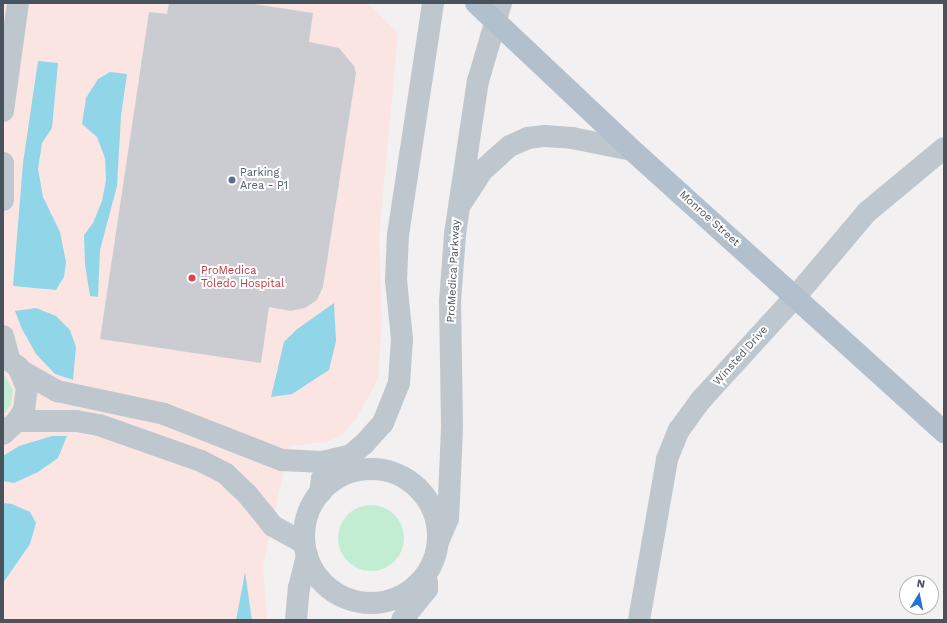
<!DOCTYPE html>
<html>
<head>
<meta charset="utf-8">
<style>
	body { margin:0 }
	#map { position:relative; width:947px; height:623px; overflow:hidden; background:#f2f0f0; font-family:"Work Sans",sans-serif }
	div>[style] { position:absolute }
	.medical>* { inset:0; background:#fae5e3 }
	.green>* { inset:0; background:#c2edd3 }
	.round { border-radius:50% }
	.water>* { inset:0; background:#91d5e8 }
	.building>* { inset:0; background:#caccd2 }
	.minor>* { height:22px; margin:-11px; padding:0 11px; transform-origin:11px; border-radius:11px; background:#bfc7ce }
	.tertiary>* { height:22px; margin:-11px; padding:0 11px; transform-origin:11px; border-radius:11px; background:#bfc7ce }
	.tertiary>.ring { margin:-11px; padding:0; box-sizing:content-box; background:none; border:22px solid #bfc7ce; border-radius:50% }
	.primary>* { height:22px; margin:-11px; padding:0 11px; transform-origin:11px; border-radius:11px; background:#b2bfcd }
	.dots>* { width:11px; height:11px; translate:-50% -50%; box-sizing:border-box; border:2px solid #fff; border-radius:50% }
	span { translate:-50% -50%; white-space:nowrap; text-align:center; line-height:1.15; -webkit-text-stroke:4px #fff; paint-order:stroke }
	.service-label { font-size:11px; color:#4e5e75 }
	.left { translate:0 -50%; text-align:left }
	.street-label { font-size:11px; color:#49535d }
	.health-label { font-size:11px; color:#be3a42 }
	.frame { position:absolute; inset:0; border:4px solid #49535d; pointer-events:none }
	.north { position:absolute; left:899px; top:575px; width:40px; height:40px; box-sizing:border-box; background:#fff; border:1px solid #b6babe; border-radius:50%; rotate:10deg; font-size:11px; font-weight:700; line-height:16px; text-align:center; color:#49535d }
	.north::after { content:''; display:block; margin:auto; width:14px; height:18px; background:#2372da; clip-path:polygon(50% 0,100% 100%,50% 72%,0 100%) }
</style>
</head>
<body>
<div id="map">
	<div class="medical">
		<div style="clip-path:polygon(3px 3px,367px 3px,398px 33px,379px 236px,382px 320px,378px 379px,356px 419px,343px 434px,326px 442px,289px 446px,263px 567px,267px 620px,3px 620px)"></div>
	</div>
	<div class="green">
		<div style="clip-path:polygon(3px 373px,13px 390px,11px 405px,3px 414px)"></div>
		<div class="round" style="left:338px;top:505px;width:66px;height:66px"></div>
	</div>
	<div class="water">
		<div style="clip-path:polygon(38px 61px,58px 63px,52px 128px,42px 143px,38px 169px,43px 197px,60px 232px,66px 262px,64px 277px,56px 290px,13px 286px,23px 163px)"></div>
		<div style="clip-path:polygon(110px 72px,127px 74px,121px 116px,117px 186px,100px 250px,98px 297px,90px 296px,85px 264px,84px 235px,93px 223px,102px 201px,106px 180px,105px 158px,97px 137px,82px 124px,86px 98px,98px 79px)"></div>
		<div style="clip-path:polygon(334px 303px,336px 341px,329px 370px,292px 394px,271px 397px,284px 342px,296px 330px)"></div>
		<div style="clip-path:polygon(36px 308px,56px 316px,70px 330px,76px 347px,73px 380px,55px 374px,36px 354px,22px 329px,15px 311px)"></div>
		<div style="clip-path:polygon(52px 436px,67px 436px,58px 458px,38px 472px,14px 483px,3px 481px,3px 456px,19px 446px)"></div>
		<div style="clip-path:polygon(3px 503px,12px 504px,30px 512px,36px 523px,30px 544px,3px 583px)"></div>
		<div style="clip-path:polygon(245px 572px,252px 620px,236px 620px,242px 589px)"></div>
	</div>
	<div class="building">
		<div style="clip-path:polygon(169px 3px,247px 3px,313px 13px,309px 42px,339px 48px,354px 66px,356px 73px,323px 287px,317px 300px,305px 308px,291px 311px,269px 307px,261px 363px,100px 339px,149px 12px,167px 14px)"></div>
	</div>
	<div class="minor">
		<div style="left:3px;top:111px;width:109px;rotate:-82.1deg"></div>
		<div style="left:3px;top:163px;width:37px;rotate:90deg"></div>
		<div style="left:3px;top:336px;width:24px;rotate:75deg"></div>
		<div style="left:3px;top:356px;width:19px;rotate:36deg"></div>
		<div style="left:18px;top:367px;width:23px;rotate:67deg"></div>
		<div style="left:27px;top:388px;width:22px;rotate:98deg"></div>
		<div style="left:24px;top:410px;width:13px;rotate:122deg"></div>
		<div style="left:17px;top:421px;width:19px;rotate:137deg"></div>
		<div style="left:20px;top:370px;width:43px;rotate:29.6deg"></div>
		<div style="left:57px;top:391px;width:109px;rotate:12.1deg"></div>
		<div style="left:164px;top:414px;width:127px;rotate:21.3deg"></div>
		<div style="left:282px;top:460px;width:40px;rotate:2.9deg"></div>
		<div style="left:322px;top:462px;width:31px;rotate:-13deg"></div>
		<div style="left:17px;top:421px;width:59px"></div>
		<div style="left:76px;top:421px;width:23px;rotate:10deg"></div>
		<div style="left:99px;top:425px;width:108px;rotate:19.4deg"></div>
		<div style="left:201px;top:461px;width:28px;rotate:27deg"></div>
		<div style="left:226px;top:474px;width:29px;rotate:44deg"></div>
		<div style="left:247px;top:494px;width:41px;rotate:50.9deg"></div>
		<div style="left:273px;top:526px;width:35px;rotate:29deg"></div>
		<div style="left:639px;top:620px;width:163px;rotate:-80.1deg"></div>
		<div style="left:667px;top:459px;width:31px;rotate:-68deg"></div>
		<div style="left:679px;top:430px;width:36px;rotate:-54deg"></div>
		<div style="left:700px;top:401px;width:142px;rotate:-47.6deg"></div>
		<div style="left:796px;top:296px;width:110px;rotate:-49.8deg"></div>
		<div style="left:867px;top:212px;width:100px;rotate:-39.7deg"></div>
	</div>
	<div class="tertiary">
		<div style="left:462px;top:202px;width:38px;rotate:-57deg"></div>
		<div style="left:483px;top:170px;width:36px;rotate:-42deg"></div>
		<div style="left:510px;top:146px;width:20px;rotate:-24deg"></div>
		<div style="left:528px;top:138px;width:17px;rotate:-7deg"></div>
		<div style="left:545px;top:136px;width:27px;rotate:4deg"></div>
		<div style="left:572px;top:138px;width:61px;rotate:11.3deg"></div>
		<div class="ring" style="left:304px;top:469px;width:112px;height:112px"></div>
		<div style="left:320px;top:493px;width:14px;rotate:-82deg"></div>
		<div style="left:322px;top:479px;width:55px;rotate:-39.8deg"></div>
		<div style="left:364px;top:444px;width:28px;rotate:-48deg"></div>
		<div style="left:383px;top:423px;width:43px;rotate:-68.2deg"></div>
		<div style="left:399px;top:383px;width:44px;rotate:-86.1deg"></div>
		<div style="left:402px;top:339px;width:59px;rotate:-95.8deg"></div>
		<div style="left:396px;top:280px;width:45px;rotate:-87.5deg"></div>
		<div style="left:398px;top:235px;width:235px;rotate:-81.4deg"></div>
		<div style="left:438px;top:542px;width:25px;rotate:-67deg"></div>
		<div style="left:448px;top:519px;width:20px;rotate:-87deg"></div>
		<div style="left:449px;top:499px;width:73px;rotate:-87.6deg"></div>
		<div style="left:452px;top:426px;width:125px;rotate:-90.9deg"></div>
		<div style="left:450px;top:301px;width:67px;rotate:-85.7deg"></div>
		<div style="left:455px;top:234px;width:155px;rotate:-81.5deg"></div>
		<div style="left:478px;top:81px;width:81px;rotate:-73.6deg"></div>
		<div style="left:296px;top:620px;width:32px;rotate:-85deg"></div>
		<div style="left:299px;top:588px;width:34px;rotate:-76deg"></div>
		<div style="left:402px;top:620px;width:40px;rotate:-51deg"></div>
		<div style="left:427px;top:589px;width:7px;rotate:-90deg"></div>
	</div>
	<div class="primary">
		<div style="left:476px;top:3px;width:214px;rotate:43.3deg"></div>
		<div style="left:632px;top:150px;width:421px;rotate:42.1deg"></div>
	</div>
	<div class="dots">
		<div style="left:232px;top:180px;background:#5c6f8a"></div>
		<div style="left:192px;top:278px;background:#e0444e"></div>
	</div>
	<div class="service-label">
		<span class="left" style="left:240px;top:180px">Parking<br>Area - P1</span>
	</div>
	<div class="street-label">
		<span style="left:709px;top:219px;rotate:42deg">Monroe Street</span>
		<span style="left:454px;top:271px;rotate:-87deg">ProMedica Parkway</span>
		<span style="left:741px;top:356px;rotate:-48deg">Winsted Drive</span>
	</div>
	<div class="health-label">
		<span class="left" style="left:201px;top:278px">ProMedica<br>Toledo Hospital</span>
	</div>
	<div class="frame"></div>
	<div class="north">N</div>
</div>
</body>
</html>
